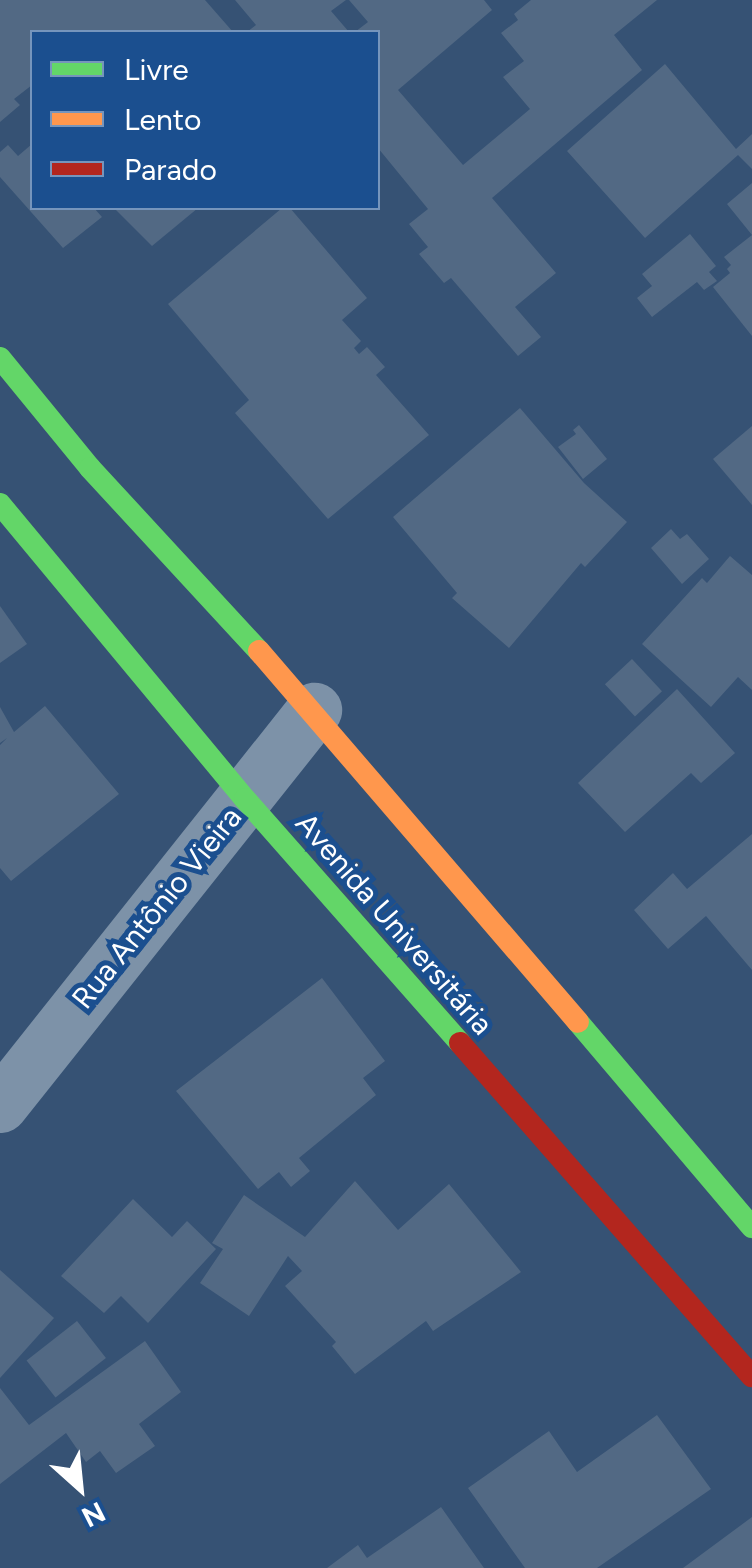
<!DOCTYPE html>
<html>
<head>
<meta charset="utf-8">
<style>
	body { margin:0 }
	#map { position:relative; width:752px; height:1568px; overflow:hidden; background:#365274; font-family:Figtree,sans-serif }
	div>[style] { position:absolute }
	.building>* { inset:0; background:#526984; transform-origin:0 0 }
	.street>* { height:55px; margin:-27.5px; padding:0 27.5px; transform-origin:27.5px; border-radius:27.5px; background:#7d92a8 }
	.fast>* { height:22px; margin:-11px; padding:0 11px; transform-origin:11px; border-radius:11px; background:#63d668 }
	.slow>* { height:22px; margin:-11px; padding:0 11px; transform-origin:11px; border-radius:11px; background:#ff974d }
	.jam>* { height:22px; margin:-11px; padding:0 11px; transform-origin:11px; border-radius:11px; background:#b3261e }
	span { translate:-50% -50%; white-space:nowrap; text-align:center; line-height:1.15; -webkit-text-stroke:10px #1b4f8f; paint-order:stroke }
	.street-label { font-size:30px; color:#fff }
	.legend { position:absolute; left:30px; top:30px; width:350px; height:180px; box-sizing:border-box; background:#1b4f8f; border:2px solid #7695bc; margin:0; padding:12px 18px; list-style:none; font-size:30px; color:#fff }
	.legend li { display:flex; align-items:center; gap:20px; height:50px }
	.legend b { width:50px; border:2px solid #7695bc }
	.north { position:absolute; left:30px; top:1438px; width:100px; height:100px; -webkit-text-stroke:8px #1b4f8f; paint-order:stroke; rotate:153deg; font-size:28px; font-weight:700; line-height:40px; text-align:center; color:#fff }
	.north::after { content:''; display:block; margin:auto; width:35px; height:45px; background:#fff; clip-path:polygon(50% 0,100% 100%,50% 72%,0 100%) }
</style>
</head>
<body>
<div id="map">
	<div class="building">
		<div style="clip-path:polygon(0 0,205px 0,233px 32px,32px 32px,32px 85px,14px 99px,20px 105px,0 122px)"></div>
		<div style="clip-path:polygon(235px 0,346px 0,331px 11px,349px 32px,247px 32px,256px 25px)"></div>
		<div style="clip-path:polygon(349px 0,484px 0,492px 10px,398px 90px,463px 165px,530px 109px,503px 77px,524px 61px,501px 33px,518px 20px,514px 14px,531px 0,657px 0,614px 35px,642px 70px,492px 198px,556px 273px,515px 307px,541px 337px,518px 356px,451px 278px,444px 283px,419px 254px,428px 247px,409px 224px,428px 209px,378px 148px,378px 32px,355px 32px,368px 22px)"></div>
		<div style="clip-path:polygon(665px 64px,736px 149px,752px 134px,752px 169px,738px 155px,645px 238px,567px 151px)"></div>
		<div style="clip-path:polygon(32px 144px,32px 208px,94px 208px,102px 217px,63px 248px,0 177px,0 152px,8px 145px,18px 156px)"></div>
		<div style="clip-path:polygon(752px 183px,752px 336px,713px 287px,730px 273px,727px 269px,731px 265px,724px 257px,752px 235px,727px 204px)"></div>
		<div style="clip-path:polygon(114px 208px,198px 208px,152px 246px)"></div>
		<div style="clip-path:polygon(282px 208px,290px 208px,367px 298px,342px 320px,361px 341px,354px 348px,359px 354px,367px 347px,385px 367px,376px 375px,429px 435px,328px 519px,235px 413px,249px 400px,168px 304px)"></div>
		<div style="clip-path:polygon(690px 234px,716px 266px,709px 272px,717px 281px,704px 290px,697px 282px,652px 317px,637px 298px,652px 286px,642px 274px)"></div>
		<div style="clip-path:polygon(520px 408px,584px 483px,627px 522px,585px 567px,581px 563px,509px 648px,452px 598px,457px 593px,393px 517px)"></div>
		<div style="clip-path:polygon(579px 425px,607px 459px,583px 479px,558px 447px,576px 434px,573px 430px)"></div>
		<div style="clip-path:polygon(752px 426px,752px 505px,713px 459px)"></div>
		<div style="clip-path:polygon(671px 529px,680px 539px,687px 534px,709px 559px,682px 584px,651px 548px)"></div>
		<div style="clip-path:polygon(730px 556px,752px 575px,752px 690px,738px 677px,711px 707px,642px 644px,702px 578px,707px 583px)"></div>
		<div style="clip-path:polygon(0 606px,27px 644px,0 663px)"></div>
		<div style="left:632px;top:659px;width:44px;height:37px;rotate:47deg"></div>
		<div style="clip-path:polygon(677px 689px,735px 753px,701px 783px,691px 773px,625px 832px,578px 783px)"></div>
		<div style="clip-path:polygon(45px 706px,119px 794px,11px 881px,0 868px,0 745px,7px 738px,0 743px,0 707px,14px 732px)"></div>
		<div style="clip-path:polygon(752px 834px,752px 970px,706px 916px,668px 949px,634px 910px,673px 873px,687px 889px)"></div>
		<div style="clip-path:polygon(322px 978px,385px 1061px,363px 1078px,376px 1095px,299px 1158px,310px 1171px,291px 1187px,279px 1172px,258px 1189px,176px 1091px)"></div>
		<div style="clip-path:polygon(355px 1181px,398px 1230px,449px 1184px,521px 1272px,433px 1331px,426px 1321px,355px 1374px,332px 1346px,336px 1342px,285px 1286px,302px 1271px,288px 1256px,249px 1316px,200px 1283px,223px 1249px,212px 1243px,244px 1195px,305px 1237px)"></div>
		<div style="clip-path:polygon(133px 1199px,172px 1237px,187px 1221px,216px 1249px,148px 1323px,121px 1296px,104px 1313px,61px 1276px)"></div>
		<div style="clip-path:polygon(0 1270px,54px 1318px,0 1378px)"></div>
		<div style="left:77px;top:1321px;width:47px;height:64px;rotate:52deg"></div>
		<div style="clip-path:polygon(145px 1341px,181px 1392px,139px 1424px,155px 1446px,116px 1473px,100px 1451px,86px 1462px,66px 1433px,0 1484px,0 1388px,29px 1425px)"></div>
		<div style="clip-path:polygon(657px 1415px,711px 1489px,597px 1568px,525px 1568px,468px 1488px,549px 1431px,577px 1472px)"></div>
		<div style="clip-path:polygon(441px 1507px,484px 1568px,327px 1568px,358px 1545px,367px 1558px)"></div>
		<div style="clip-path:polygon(752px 1517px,752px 1568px,683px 1568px)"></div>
	</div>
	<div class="street">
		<div style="left:0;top:1105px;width:505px;rotate:-51.52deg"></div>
	</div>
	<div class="fast">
		<div style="left:0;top:358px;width:142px;rotate:50.7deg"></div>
		<div style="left:90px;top:468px;width:249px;rotate:47.3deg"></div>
		<div style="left:0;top:504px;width:383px;rotate:50.3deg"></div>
		<div style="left:245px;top:799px;width:325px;rotate:48.6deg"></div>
		<div style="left:578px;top:1022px;width:269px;rotate:49.7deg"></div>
	</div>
	<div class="slow">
		<div style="left:259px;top:651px;width:489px;rotate:49.3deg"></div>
	</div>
	<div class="jam">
		<div style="left:460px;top:1043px;width:443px;rotate:48.8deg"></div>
	</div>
	<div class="street-label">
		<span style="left:157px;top:908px;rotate:-51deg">Rua Antônio Vieira</span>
		<span style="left:394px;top:924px;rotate:49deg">Avenida Universitária</span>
	</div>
	<ul class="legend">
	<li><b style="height:12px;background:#63d668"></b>Livre</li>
	<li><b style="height:12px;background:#ff974d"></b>Lento</li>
	<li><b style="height:12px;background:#b3261e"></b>Parado</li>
	</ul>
	<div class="north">N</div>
</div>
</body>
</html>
